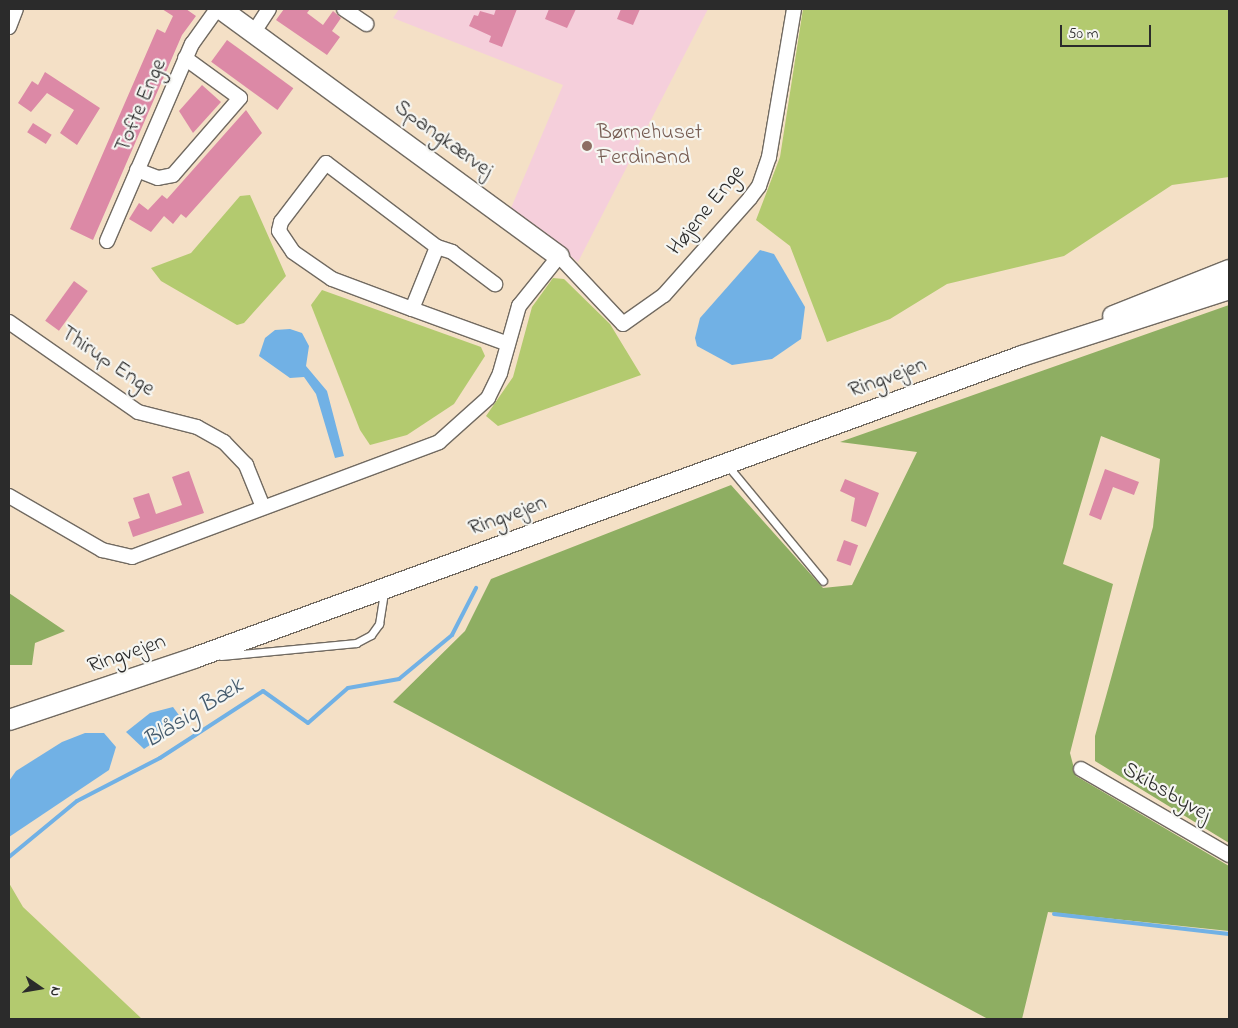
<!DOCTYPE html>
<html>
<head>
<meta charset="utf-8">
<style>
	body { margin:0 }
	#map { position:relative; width:1238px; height:1028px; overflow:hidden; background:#f4e0c6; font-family:"Indie Flower",sans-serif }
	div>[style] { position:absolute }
	.built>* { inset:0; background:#f5cfdb }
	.green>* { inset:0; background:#b3ca6f }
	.forest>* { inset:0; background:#8eae62 }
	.water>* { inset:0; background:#71b1e5 }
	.stream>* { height:4px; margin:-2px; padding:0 2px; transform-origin:2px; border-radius:2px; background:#71b1e5 }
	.building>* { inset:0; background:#dc89a6; transform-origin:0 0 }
	.roads { filter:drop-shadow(1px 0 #716a61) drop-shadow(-1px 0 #716a61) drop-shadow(0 1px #716a61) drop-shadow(0 -1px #716a61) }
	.lane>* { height:7px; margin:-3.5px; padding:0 3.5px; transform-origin:3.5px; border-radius:3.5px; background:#fff }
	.street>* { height:14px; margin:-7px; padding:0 7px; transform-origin:7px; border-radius:7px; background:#fff }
	.secondary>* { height:20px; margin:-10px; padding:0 10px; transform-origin:10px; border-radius:10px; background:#fff }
	.dots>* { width:14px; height:14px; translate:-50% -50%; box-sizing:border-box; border:2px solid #f6f6f2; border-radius:50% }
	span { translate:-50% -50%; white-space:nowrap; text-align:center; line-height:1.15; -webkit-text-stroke:4.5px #f6f6f2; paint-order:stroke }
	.street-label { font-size:22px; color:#2b2b2b }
	.education-label { font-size:22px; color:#785e54 }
	.left { translate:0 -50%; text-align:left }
	.water-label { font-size:24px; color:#445a6c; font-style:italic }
	.frame { position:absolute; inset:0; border:10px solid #2b2b2b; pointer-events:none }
	.north { position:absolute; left:15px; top:963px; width:50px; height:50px; -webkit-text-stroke:4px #f6f6f2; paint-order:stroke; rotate:103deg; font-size:14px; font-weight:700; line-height:20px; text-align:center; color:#2b2b2b }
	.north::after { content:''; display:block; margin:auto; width:18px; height:22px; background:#2b2b2b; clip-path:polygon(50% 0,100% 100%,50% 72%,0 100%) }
	.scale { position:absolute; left:1060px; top:25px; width:91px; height:22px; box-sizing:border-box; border:2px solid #2b2b2b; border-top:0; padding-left:6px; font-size:15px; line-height:18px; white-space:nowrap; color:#2b2b2b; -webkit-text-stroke:4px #f6f6f2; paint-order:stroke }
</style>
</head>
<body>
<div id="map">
	<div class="built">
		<div style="clip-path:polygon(399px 9px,708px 9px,578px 262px,511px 208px,563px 85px,393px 18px)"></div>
	</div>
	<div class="green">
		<div style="clip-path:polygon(803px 9px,1229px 9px,1229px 177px,1172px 185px,1064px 256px,947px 284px,890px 319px,827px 342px,790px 246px,756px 220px,780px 157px)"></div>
		<div style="clip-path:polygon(250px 195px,286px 276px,244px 323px,237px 325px,161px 281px,151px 268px,191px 253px,240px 196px)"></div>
		<div style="clip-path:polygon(553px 278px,564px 279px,610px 324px,641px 375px,498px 426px,486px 416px,513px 377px,532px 307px)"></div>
		<div style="clip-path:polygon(322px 290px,481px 347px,485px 356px,454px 404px,407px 435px,370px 445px,360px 430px,311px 305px)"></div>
		<div style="clip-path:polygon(9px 883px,23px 907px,142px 1019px,9px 1019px)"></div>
	</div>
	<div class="forest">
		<div style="clip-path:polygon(1229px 305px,1229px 843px,1095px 761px,1095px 736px,1153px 527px,1160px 459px,1101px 436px,1063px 564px,1113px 584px,1070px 753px,1076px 776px,1229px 866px,1229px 931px,1048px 912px,1022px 1019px,988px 1019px,393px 702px,465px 631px,491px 579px,731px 485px,823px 588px,852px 585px,917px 452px,840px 442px)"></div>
		<div style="clip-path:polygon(9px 593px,65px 631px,35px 643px,32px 665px,9px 665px)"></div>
	</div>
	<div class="water">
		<div style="clip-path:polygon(760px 250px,774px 254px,805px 307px,801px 339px,772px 359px,732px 365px,697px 346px,695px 338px,700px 318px)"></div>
		<div style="clip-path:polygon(290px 329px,302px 333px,309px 346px,306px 366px,327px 391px,344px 456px,335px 458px,316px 394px,304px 377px,290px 378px,259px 356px,265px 338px,275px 330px)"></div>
		<div style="clip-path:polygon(173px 707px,184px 722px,144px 749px,126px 732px,150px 713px)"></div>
		<div style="clip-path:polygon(85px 733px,104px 733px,116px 747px,109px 770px,9px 837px,9px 781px,16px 771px,62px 742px)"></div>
	</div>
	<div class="stream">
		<div style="left:9px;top:857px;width:88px;rotate:-39.5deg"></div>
		<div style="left:77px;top:801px;width:93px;rotate:-27.4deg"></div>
		<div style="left:160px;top:758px;width:123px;rotate:-33deg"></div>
		<div style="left:263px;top:691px;width:55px;rotate:35.4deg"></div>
		<div style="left:308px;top:723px;width:53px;rotate:-41.2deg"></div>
		<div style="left:348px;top:688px;width:52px;rotate:-10deg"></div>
		<div style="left:399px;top:679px;width:69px;rotate:-39.7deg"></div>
		<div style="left:452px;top:635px;width:53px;rotate:-62.9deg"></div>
		<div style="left:1054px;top:914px;width:176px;rotate:6.5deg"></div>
	</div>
	<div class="building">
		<div style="clip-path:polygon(162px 9px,186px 9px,196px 16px,182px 35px,93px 240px,70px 229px,157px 29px,165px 33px,173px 16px)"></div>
		<div style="clip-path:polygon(284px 9px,310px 9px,307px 13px,323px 25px,333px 11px,341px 18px,332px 31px,340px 37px,327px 55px,276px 20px)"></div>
		<div style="clip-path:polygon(496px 9px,517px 9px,502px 47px,489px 42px,491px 36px,469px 26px,474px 15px,478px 16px,480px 11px,494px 15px)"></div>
		<div style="clip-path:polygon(549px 9px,576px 9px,567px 28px,545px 19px)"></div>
		<div style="clip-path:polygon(621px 9px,640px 9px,633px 25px,617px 19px)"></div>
		<div style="left:227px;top:40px;width:82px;height:27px;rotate:36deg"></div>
		<div style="clip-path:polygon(45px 72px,100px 108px,77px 145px,60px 133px,74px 110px,47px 93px,31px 112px,18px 103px,32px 81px,38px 85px)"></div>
		<div style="clip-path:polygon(202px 85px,221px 102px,193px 133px,179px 111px)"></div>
		<div style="clip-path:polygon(246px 110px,262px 133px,186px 218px,181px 214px,173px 224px,164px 216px,151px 232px,129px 219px,139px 203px,148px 210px,162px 195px,167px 199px)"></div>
		<div style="left:33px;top:123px;width:22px;height:11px;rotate:32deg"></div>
		<div style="left:74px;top:281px;width:17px;height:49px;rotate:36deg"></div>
		<div style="clip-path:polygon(1105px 469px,1139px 482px,1134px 495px,1113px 487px,1101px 520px,1089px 515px)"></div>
		<div style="clip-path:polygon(189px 471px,204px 513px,133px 537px,128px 522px,140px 518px,133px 498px,149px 493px,156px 514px,182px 505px,172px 477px)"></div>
		<div style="clip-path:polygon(845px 479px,879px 493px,866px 527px,851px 521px,855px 498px,840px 491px)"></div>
		<div style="left:844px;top:540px;width:15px;height:22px;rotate:20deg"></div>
	</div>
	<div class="roads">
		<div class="lane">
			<div style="left:728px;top:466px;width:149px;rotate:50.4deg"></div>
			<div style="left:221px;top:656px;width:136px;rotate:-5.5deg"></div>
			<div style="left:356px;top:643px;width:17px;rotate:-28deg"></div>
			<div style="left:371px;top:635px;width:14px;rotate:-54deg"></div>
			<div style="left:379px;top:624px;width:33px;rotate:-81deg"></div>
		</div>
		<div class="street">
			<div style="left:344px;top:9px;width:27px;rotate:34deg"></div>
			<div style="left:9px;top:27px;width:19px;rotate:-69deg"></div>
			<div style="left:254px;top:32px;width:27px;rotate:-57deg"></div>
			<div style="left:137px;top:170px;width:22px;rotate:21deg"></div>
			<div style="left:158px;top:178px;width:15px;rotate:-11deg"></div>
			<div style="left:173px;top:175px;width:102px;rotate:-49deg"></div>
			<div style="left:240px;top:98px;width:68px;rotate:-144deg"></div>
			<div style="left:107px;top:241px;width:215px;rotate:-66.7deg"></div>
			<div style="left:192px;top:44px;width:43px;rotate:-54.5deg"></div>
			<div style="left:437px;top:247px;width:16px;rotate:18deg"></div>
			<div style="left:452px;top:252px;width:54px;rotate:36.7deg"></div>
			<div style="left:412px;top:309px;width:67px;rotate:-68deg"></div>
			<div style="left:437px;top:247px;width:139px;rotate:-142.9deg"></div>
			<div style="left:326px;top:163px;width:74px;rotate:127.3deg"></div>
			<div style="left:281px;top:222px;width:9px;rotate:103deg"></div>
			<div style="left:279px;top:231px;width:25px;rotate:56deg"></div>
			<div style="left:293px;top:252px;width:47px;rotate:34.7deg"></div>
			<div style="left:332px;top:279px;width:85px;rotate:20.6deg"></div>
			<div style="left:412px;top:309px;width:102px;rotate:20deg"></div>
			<div style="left:9px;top:322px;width:157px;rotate:34.9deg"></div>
			<div style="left:138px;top:412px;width:61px;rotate:14.3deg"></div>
			<div style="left:197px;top:427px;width:31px;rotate:29deg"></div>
			<div style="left:224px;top:442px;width:32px;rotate:46deg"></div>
			<div style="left:246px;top:465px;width:45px;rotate:68deg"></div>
			<div style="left:9px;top:496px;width:108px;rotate:30.1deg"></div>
			<div style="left:102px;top:550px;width:31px;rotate:13deg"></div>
			<div style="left:132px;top:557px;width:328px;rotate:-20.5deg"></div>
			<div style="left:439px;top:442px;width:66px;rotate:-41.9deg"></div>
			<div style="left:488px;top:398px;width:28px;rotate:-64deg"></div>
			<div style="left:500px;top:373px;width:70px;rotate:-74.2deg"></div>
			<div style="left:519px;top:306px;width:64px;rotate:-51.3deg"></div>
			<div style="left:559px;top:256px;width:93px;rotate:46.7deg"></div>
			<div style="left:623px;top:324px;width:50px;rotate:-35.3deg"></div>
			<div style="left:664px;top:295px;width:130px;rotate:-48.4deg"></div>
			<div style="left:750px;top:198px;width:15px;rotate:-53deg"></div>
			<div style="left:759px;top:186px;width:31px;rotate:-71deg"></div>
			<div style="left:769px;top:157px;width:150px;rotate:-80.4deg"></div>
			<div style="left:1081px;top:769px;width:171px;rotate:30.2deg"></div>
		</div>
		<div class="secondary">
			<div style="left:221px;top:9px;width:419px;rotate:36.2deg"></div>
			<div style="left:1113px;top:316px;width:125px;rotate:-21.6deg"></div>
			<div style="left:9px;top:720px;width:195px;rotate:-18.5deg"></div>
			<div style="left:194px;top:658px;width:881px;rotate:-20.04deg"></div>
			<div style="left:1022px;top:356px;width:218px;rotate:-17.9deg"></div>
		</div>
	</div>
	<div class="dots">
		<div style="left:587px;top:146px;background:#8d6e63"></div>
	</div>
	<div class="street-label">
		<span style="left:142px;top:106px;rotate:-67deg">Tofte Enge</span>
		<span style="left:443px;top:140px;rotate:36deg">Spangkærvej</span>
		<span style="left:707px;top:211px;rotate:-51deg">Højene Enge</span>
		<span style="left:107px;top:362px;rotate:34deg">Thirup Enge</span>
		<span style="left:888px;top:379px;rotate:-20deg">Ringvejen</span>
		<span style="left:508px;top:517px;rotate:-20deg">Ringvejen</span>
		<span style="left:127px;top:655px;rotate:-19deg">Ringvejen</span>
		<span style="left:1166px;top:793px;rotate:30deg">Skibsbyvej</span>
	</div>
	<div class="education-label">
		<span class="left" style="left:597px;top:146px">Børnehuset<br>Ferdinand</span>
	</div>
	<div class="water-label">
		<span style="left:194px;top:714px;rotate:-32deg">Blåsig Bæk</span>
	</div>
	<div class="frame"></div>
	<div class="north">N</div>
	<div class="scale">50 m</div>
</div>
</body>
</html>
